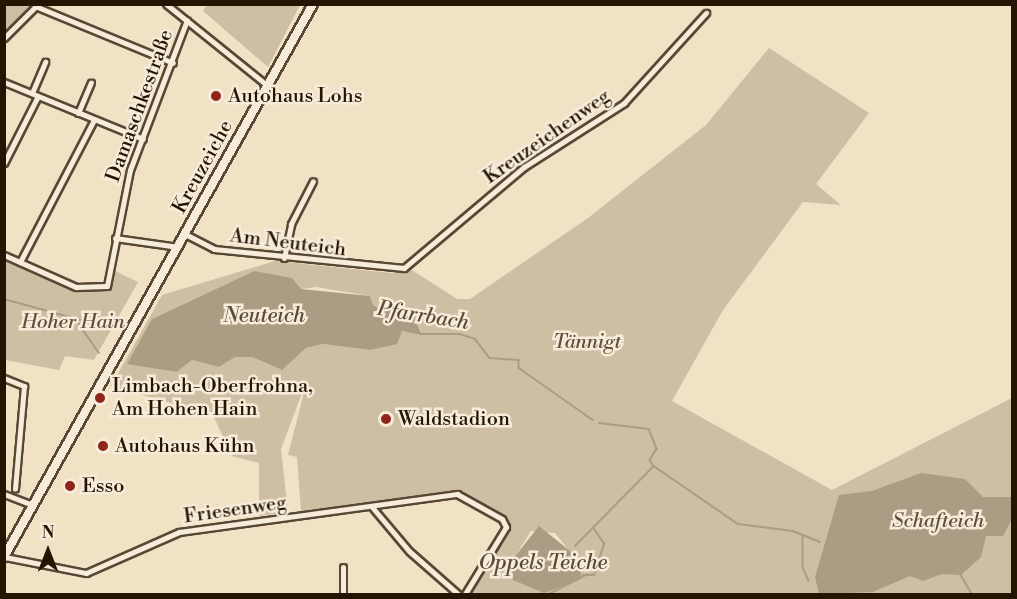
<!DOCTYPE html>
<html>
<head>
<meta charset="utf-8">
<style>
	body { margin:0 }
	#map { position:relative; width:1017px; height:599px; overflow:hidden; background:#f1e1c5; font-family:"Libre Bodoni",serif }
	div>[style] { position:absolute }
	.green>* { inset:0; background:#cebea4 }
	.water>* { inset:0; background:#ab9c83 }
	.stream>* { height:1.5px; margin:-0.75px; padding:0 0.75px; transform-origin:0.75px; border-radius:0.75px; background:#ab9c83 }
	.roads { filter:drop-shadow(2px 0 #574834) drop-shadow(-2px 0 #574834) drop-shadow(0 2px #574834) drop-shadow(0 -2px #574834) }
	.street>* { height:5px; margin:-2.5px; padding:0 2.5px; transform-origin:2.5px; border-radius:2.5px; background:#f6ecd9 }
	.secondary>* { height:8px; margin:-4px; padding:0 4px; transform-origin:4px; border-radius:4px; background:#f6ecd9 }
	.dots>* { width:16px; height:16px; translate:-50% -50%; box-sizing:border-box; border:3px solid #f6ecd9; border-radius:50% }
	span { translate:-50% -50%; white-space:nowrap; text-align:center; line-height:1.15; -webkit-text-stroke:5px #f6ecd9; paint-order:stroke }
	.poi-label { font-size:20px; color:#241503 }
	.left { translate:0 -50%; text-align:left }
	.street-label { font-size:20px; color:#241503 }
	.park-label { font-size:20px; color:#60503b; font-style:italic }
	.water-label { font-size:21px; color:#5a4b36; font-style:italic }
	.frame { position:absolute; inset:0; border:6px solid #241503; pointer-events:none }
	.north { position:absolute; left:18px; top:521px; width:60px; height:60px; -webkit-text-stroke:4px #f6ecd9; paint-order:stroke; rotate:0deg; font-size:16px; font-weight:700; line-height:24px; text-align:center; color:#241503 }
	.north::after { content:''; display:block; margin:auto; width:21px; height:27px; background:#241503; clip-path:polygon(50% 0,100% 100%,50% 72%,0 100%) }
</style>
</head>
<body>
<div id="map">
	<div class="green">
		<div style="clip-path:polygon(5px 5px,37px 5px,5px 38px)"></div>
		<div style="clip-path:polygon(207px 5px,207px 4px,300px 5px,268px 67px,203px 11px)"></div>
		<div style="clip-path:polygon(evenodd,769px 48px,869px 113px,816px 184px,841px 205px,803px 202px,723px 310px,672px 401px,832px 490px,1012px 398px,1012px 594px,465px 594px,505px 532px,505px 522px,455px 491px,301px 511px,297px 457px,288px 455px,308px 377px,281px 449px,288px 512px,259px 516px,259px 463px,232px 456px,213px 415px,111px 386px,162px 295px,275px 261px,391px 273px,409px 268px,457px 299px,470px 299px,588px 218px,706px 125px,769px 48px,254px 271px,301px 289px,316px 287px,370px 296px,373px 305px,386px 312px,416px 320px,422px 334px,402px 331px,389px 344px,370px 350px,323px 344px,306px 348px,282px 370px,252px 357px,235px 357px,219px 367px,192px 360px,177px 372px,134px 364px,152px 319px,254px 271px,769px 48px,531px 531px,555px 533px,576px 559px,581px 579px,538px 590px,516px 555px,531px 531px)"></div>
		<div style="clip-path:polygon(4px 255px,76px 287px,104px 290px,115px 271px,138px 282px,94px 360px,65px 356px,59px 370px,5px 360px)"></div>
	</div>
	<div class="water">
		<div style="clip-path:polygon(254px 271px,292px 278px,301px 289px,370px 296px,373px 305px,386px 312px,394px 308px,412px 312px,422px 335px,402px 331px,397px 344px,370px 350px,323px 344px,306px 348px,282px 370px,252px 357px,235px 357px,219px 367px,192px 360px,177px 372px,127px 364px,152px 319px)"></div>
		<div style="clip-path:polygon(921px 473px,965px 479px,983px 497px,1012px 497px,1012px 519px,1003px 536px,986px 536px,981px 557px,961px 575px,942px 574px,923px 581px,910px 576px,873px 592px,819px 594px,815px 577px,839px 495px,872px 491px)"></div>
		<div style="clip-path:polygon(539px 526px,570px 551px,581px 567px,581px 579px,544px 593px,513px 580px,509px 574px,516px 555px)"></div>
	</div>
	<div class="stream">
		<div style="left:4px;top:299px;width:103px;rotate:15.3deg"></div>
		<div style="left:79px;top:324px;width:35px;rotate:55deg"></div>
		<div style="left:421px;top:334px;width:39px"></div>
		<div style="left:460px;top:334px;width:16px;rotate:18deg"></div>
		<div style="left:475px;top:339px;width:24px;rotate:52deg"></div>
		<div style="left:490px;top:358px;width:29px;rotate:4deg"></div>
		<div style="left:519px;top:360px;width:8px;rotate:90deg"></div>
		<div style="left:519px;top:368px;width:90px;rotate:35.1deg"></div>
		<div style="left:599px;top:423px;width:50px;rotate:6.8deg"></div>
		<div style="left:649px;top:429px;width:22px;rotate:68deg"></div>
		<div style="left:657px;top:449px;width:13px;rotate:122deg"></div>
		<div style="left:650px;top:460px;width:7px;rotate:56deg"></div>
		<div style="left:654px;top:466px;width:102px;rotate:34.6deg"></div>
		<div style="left:738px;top:524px;width:55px;rotate:7.3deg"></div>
		<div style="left:793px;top:531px;width:29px;rotate:22deg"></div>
		<div style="left:803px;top:535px;width:32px;rotate:90deg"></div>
		<div style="left:803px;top:567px;width:15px;rotate:67deg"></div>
		<div style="left:575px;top:546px;width:112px;rotate:-45.4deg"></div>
		<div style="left:583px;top:575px;width:11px"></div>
		<div style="left:594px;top:575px;width:33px;rotate:-72deg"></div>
		<div style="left:604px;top:544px;width:18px;rotate:-124deg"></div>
		<div style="left:961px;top:575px;width:22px;rotate:60deg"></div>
		<div style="left:549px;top:594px;width:42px;rotate:-27.2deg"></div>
	</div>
	<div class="roads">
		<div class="street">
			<div style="left:166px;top:4px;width:131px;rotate:38.8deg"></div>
			<div style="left:35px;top:6px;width:149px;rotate:22.4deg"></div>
			<div style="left:4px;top:38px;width:45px;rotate:-45deg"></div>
			<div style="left:4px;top:82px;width:150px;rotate:22.3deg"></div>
			<div style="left:32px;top:93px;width:34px;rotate:-67deg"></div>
			<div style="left:78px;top:113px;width:33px;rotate:-67deg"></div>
			<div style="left:4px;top:163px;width:75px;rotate:-63.1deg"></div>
			<div style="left:185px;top:234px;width:33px;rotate:27deg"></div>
			<div style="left:214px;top:249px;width:191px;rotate:5.7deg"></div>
			<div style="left:404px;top:268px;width:157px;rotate:-40.1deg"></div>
			<div style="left:524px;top:167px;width:119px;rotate:-32.6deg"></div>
			<div style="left:624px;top:103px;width:122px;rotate:-47.7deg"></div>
			<div style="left:115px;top:238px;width:64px;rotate:8.1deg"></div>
			<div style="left:4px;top:255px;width:79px;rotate:24deg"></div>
			<div style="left:76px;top:287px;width:31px;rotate:-2deg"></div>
			<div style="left:107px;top:286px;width:118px;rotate:-78.8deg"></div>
			<div style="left:130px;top:170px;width:160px;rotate:-69.2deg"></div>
			<div style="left:284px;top:258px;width:35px;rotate:-78deg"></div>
			<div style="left:291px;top:224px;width:48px;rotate:-62.9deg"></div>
			<div style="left:20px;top:262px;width:160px;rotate:-62.5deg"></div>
			<div style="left:4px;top:378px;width:22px;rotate:22deg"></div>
			<div style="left:24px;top:386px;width:103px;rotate:95deg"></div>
			<div style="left:4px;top:494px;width:31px;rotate:21deg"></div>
			<div style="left:372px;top:507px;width:57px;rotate:49.9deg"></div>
			<div style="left:409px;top:551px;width:65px;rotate:41.3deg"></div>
			<div style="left:5px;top:557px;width:83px;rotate:11.2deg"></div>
			<div style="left:86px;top:573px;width:102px;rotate:-23.8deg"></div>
			<div style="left:179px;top:532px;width:281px;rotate:-7.8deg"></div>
			<div style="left:457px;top:494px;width:51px;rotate:29.1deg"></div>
			<div style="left:502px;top:519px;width:9px;rotate:63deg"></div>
			<div style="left:506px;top:527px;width:79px;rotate:121.5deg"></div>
			<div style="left:343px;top:594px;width:27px;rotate:-90deg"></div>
		</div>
		<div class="secondary">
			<div style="left:4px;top:557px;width:633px;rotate:-60.8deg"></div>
		</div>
	</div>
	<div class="dots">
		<div style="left:216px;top:96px;background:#8f2418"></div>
		<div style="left:100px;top:398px;background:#8f2418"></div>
		<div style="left:386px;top:419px;background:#8f2418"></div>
		<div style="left:103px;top:446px;background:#8f2418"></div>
		<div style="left:70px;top:486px;background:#8f2418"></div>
	</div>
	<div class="poi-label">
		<span class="left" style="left:228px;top:96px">Autohaus Lohs</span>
		<span class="left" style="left:112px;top:398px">Limbach-Oberfrohna,<br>Am Hohen Hain</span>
		<span class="left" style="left:398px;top:419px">Waldstadion</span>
		<span class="left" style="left:115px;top:446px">Autohaus Kühn</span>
		<span class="left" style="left:82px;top:486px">Esso</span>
	</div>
	<div class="street-label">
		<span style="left:140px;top:106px;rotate:-70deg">Damaschkestraße</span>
		<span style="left:547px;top:137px;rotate:-35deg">Kreuzeichenweg</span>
		<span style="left:203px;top:167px;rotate:-61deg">Kreuzeiche</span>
		<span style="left:288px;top:243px;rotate:7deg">Am Neuteich</span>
		<span style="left:235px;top:510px;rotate:-8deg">Friesenweg</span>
	</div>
	<div class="park-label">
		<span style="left:73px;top:322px">Hoher Hain</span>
		<span style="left:587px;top:342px">Tännigt</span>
		<span style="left:938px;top:521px">Schafteich</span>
	</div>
	<div class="water-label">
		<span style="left:264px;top:316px">Neuteich</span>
		<span style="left:423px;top:316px;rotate:9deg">Pfarrbach</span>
		<span style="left:543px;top:563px">Oppels Teiche</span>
	</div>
	<div class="frame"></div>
	<div class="north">N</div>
</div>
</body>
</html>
